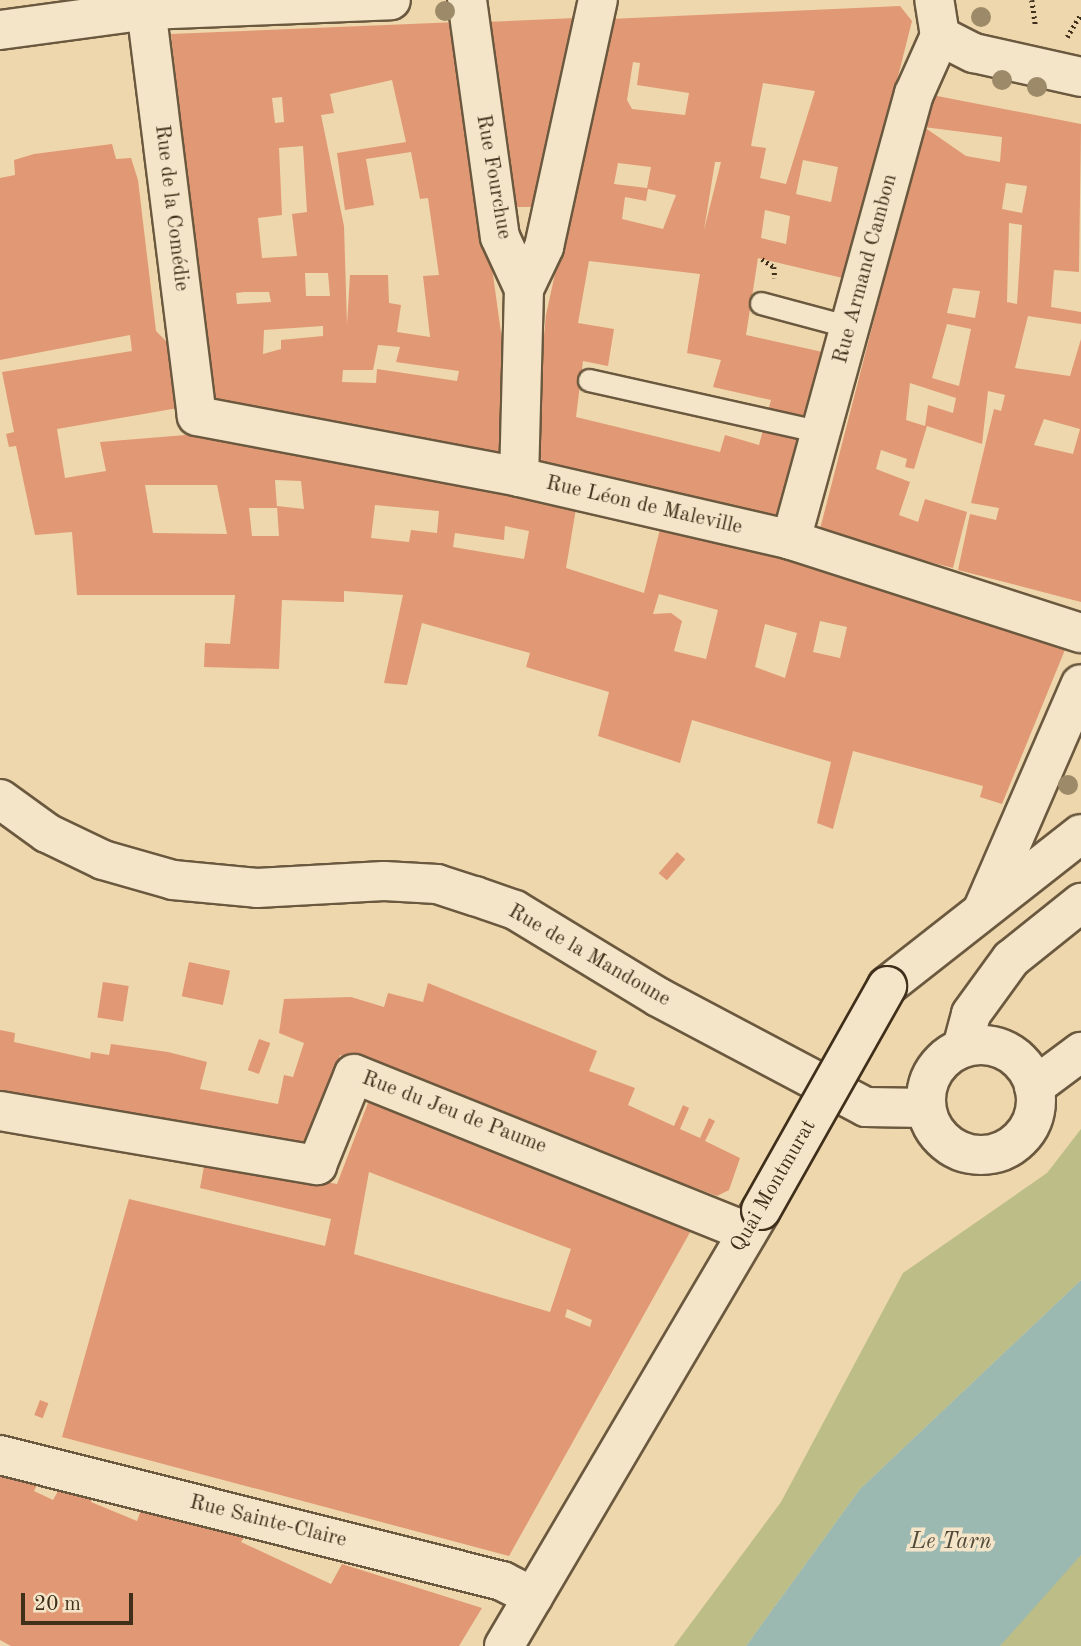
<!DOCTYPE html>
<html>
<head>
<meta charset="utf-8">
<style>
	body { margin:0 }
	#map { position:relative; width:1081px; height:1646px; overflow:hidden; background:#eed7ac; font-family:"Old Standard TT",serif }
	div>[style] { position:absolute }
	.green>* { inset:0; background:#bcbd87 }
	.water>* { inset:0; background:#9bb8b1 }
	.building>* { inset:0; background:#e19874; transform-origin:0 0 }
	.path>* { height:4.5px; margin-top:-2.25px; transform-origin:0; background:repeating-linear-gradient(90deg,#3f2f1b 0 2px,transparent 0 5.5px) }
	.roads { filter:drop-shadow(2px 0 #6b593f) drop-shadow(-2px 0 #6b593f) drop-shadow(0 2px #6b593f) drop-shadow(0 -2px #6b593f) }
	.lane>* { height:21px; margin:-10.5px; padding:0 10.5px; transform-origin:10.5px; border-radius:10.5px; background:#f4e5c9 }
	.street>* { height:38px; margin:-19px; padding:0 19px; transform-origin:19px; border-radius:19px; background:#f4e5c9 }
	.secondary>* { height:38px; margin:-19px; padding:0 19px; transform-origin:19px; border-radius:19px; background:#f4e5c9 }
	.secondary>.ring { margin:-19px; padding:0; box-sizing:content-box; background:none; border:38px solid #f4e5c9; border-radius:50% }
	.bridges { filter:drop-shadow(2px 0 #3f2f1b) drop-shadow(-2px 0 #3f2f1b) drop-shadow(0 2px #3f2f1b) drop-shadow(0 -2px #3f2f1b) }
	.secondary-bridge>* { height:38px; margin:-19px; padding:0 19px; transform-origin:19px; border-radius:19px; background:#f4e5c9 }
	.trees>* { width:20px; height:20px; margin:-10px; border-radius:50%; background:#9c8a68 }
	span { translate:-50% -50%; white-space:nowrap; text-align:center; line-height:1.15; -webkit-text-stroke:7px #f4e5c9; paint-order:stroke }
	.street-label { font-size:21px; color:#3f2f1b }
	.water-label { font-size:23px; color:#514a39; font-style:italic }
	.scale { position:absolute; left:21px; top:1593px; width:112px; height:32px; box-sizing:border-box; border:4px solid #3f2f1b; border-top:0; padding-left:9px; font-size:21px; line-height:24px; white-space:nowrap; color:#3f2f1b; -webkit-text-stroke:5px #f4e5c9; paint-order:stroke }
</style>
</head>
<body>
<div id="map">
	<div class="green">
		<div style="clip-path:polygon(1081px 1129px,1081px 1280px,860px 1489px,746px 1646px,674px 1646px,781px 1502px,903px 1273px,1047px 1173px)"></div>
		<div style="clip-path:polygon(1081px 1555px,1081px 1646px,1000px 1646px,1048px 1585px)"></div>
	</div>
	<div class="water">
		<div style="clip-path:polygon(1081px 1280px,1081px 1555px,1000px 1646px,746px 1646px,860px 1489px)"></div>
	</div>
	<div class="building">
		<div style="clip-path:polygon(evenodd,900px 6px,912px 21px,847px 279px,758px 258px,746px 335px,827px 353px,784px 525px,543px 464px,534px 437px,546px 315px,610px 19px,900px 6px,633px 62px,640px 63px,637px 85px,689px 93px,685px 115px,632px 109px,627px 100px,633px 62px,900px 6px,763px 83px,815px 91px,786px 184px,760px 178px,766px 148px,751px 146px,763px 83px,900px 6px,803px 160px,838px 167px,831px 202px,796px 194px,803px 160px,900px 6px,715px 162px,721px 162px,704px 230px,715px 162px,900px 6px,618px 163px,651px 167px,647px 188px,614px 184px,618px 163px,900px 6px,648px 189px,676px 195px,663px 229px,622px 219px,625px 197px,646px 201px,648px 189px,900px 6px,765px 210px,790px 216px,786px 244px,761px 238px,765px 210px,900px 6px,589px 261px,700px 274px,687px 353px,721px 360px,713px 387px,771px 400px,759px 445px,725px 435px,720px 452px,576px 417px,583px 361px,608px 366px,614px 329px,578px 323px,589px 261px)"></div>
		<div style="clip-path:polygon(575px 18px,535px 207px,505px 207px,486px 22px)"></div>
		<div style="clip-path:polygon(evenodd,458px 22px,503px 347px,504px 456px,217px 401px,210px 395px,171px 34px,458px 22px,392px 80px,406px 142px,337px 153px,345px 210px,374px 205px,366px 159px,411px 152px,420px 199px,428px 198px,439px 275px,423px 276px,430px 337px,397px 332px,401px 305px,389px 303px,388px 275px,350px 275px,347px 325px,344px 226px,321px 115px,334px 113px,330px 94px,392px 80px,458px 22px,282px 97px,284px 122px,275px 123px,272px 98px,282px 97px,458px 22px,303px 146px,307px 212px,292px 214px,297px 256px,262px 258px,258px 218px,282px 215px,279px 148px,303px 146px,458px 22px,305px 273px,328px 273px,330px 296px,306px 296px,305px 273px,458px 22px,245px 292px,269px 292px,271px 302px,237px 304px,236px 293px,245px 292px,458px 22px,323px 326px,323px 336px,281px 340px,281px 349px,263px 354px,264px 330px,323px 326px,458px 22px,378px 345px,400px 347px,396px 362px,459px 371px,457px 381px,377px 369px,376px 383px,342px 382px,343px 370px,373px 370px,378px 345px)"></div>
		<div style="clip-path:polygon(evenodd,932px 95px,1081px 124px,1079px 272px,1054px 270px,1051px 307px,1081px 312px,1081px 324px,1028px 316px,1015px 368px,1070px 376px,1081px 339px,1081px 602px,958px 570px,970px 514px,996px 520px,999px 508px,971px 503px,994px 409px,1001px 411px,1005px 395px,988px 391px,982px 444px,927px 426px,914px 469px,905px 467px,907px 459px,881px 450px,876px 469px,910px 482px,899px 515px,918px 522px,925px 499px,967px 512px,953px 568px,819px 533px,932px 95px,924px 127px,1002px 137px,1000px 162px,966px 156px,924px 127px,932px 95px,1006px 183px,1027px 186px,1022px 213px,1002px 209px,1006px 183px,932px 95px,1009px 223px,1022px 225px,1017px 304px,1007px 302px,1009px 223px,932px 95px,953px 288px,980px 291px,975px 318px,947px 313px,953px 288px,932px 95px,947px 324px,971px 329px,959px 386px,932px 378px,947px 324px,932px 95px,910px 383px,956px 398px,953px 413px,928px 405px,925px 426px,906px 420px,910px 383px,932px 95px,1044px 419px,1080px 429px,1073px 454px,1034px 445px,1044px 419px)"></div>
		<div style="clip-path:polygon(evenodd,112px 144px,116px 159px,131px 158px,138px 180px,156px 331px,170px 345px,178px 408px,57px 429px,65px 478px,106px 471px,100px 442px,210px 433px,577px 503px,566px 568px,644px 593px,661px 525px,1071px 635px,1002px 804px,980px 797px,983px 786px,853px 751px,833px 829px,817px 823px,831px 762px,692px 720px,680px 763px,598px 736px,609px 692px,526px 667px,530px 653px,422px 623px,407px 685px,384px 683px,403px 595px,344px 591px,344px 602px,282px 600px,279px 669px,204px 667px,205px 643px,230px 644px,235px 595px,77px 595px,72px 532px,35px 535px,16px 446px,9px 447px,6px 434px,14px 432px,2px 372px,132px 351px,130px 335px,0 360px,0 178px,15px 175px,14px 160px,34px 154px,112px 144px,275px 480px,301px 481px,304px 509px,277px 506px,279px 536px,252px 536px,249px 508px,277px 508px,275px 480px,112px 144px,145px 485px,217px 485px,227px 534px,153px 533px,145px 485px,112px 144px,375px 505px,439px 511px,437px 533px,411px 530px,409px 542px,371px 538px,375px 505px,112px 144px,505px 526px,529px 531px,524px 559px,453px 547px,455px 533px,504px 540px,505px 526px,112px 144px,659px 594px,718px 610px,706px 659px,674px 651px,682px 621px,671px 613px,653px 614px,659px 594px,112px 144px,820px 621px,847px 627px,840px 658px,813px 652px,820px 621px,112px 144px,765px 624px,797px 633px,785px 678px,755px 667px,765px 624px)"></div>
		<div style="left:677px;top:852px;width:11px;height:28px;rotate:41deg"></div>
		<div style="left:189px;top:962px;width:42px;height:35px;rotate:12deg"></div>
		<div style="left:103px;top:982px;width:26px;height:36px;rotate:9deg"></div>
		<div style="clip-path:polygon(428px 983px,597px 1051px,589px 1071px,635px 1088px,628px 1105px,674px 1126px,683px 1105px,689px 1108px,680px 1129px,700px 1138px,709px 1118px,715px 1121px,705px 1141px,740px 1158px,729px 1190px,717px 1196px,340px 1055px,309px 1152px,0 1096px,0 1030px,15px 1033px,14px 1042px,90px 1059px,91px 1052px,109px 1055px,111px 1044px,168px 1052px,207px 1062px,200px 1089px,278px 1104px,284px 1075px,293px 1077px,304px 1043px,279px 1033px,284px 999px,351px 997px,384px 1007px,388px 993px,423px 1002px)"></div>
		<div style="left:259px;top:1039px;width:12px;height:33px;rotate:20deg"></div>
		<div style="clip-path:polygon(evenodd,371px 1095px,698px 1218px,509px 1556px,62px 1437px,129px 1199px,325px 1246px,331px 1219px,200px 1188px,205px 1161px,337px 1184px,371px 1095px,369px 1172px,571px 1249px,550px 1312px,354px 1254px,369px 1172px,371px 1095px,567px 1309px,592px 1320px,590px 1327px,565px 1317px,567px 1309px)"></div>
		<div style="left:40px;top:1400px;width:9px;height:16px;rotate:21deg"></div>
		<div style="clip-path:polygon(0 1472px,39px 1481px,34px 1491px,53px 1500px,61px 1486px,94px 1494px,91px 1502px,137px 1521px,142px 1507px,245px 1536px,241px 1542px,331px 1584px,342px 1564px,482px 1608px,459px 1646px,11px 1646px,0 1640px)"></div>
	</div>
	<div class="path">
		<div style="left:1032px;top:0;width:27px;rotate:82deg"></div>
		<div style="left:1067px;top:37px;width:27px;rotate:-59deg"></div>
		<div style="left:762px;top:259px;width:14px;rotate:34deg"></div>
		<div style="left:774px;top:267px;width:11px;rotate:85deg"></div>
	</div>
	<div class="roads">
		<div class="lane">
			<div style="left:761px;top:303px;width:92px;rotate:15.1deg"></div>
			<div style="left:589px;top:380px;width:238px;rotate:12.6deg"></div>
		</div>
		<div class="street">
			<div style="left:145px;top:0;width:419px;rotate:82.9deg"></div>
			<div style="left:197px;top:416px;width:328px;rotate:10.7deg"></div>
			<div style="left:519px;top:477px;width:279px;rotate:13deg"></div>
			<div style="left:791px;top:540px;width:305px;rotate:17.8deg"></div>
			<div style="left:467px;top:0;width:239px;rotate:82.1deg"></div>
			<div style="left:500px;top:237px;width:57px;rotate:65.2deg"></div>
			<div style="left:524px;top:289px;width:188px;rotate:91.5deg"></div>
			<div style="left:0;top:30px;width:148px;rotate:-7.7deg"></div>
			<div style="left:147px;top:10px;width:244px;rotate:-2.3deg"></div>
			<div style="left:940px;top:36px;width:38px;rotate:27deg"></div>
			<div style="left:974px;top:53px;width:110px;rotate:12.6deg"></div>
			<div style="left:524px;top:289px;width:47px;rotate:-64.5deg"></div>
			<div style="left:544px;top:247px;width:253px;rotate:-77.7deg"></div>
			<div style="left:791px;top:540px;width:463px;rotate:-74.6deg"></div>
			<div style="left:914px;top:94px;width:64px;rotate:-65.9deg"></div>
			<div style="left:940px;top:36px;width:36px;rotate:-99deg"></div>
			<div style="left:983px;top:909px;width:245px;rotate:-66.5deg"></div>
			<div style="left:0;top:1111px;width:322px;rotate:9.7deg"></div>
			<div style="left:317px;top:1165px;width:98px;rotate:-67.9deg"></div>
			<div style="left:354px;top:1074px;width:424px;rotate:21.9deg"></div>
		</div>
		<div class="secondary">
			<div style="left:0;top:799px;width:58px;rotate:35.9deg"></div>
			<div style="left:47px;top:833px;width:62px;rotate:25.7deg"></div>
			<div style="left:103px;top:860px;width:73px;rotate:15.9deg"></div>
			<div style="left:173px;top:880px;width:84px;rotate:5.4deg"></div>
			<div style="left:257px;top:888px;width:127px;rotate:-3.2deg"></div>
			<div style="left:384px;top:881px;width:53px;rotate:3.2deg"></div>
			<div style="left:437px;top:884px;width:40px;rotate:18deg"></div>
			<div style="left:475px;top:896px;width:42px;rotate:19.3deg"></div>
			<div style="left:515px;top:910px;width:167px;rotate:31.3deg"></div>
			<div style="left:658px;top:997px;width:235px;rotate:27.9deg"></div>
			<div style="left:866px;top:1107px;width:60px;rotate:1deg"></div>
			<div style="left:887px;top:986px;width:246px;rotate:-38.1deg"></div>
			<div class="ring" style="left:926px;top:1045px;width:72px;height:72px"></div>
			<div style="left:962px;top:1048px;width:35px;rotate:-75deg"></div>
			<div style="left:971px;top:1014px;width:68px;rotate:-54deg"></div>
			<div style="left:1011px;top:959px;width:90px;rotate:-38.7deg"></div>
			<div style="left:1034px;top:1087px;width:59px;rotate:-36.7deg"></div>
			<div style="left:0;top:1455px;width:518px;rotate:14.09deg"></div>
			<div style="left:502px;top:1581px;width:35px;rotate:27deg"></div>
			<div style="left:504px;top:1646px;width:506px;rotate:-59.48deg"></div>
		</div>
	</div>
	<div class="bridges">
		<div class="secondary-bridge">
			<div style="left:761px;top:1210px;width:257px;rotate:-60.6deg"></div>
		</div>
	</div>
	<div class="trees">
		<div style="left:445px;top:11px"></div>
		<div style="left:981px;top:17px"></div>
		<div style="left:1002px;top:80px"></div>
		<div style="left:1037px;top:87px"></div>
		<div style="left:1068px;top:785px"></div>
	</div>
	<div class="street-label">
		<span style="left:493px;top:177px;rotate:80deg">Rue Fourchue</span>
		<span style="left:171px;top:208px;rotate:83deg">Rue de la Comédie</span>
		<span style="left:866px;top:269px;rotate:-75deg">Rue Armand Cambon</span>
		<span style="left:644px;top:506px;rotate:13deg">Rue Léon de Maleville</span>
		<span style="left:589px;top:956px;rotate:30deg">Rue de la Mandoune</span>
		<span style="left:454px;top:1113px;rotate:21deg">Rue du Jeu de Paume</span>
		<span style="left:774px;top:1186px;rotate:-60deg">Quai Montmurat</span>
		<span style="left:268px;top:1522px;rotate:14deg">Rue Sainte-Claire</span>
	</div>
	<div class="water-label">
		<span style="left:951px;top:1542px">Le Tarn</span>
	</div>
	<div class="scale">20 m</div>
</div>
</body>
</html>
